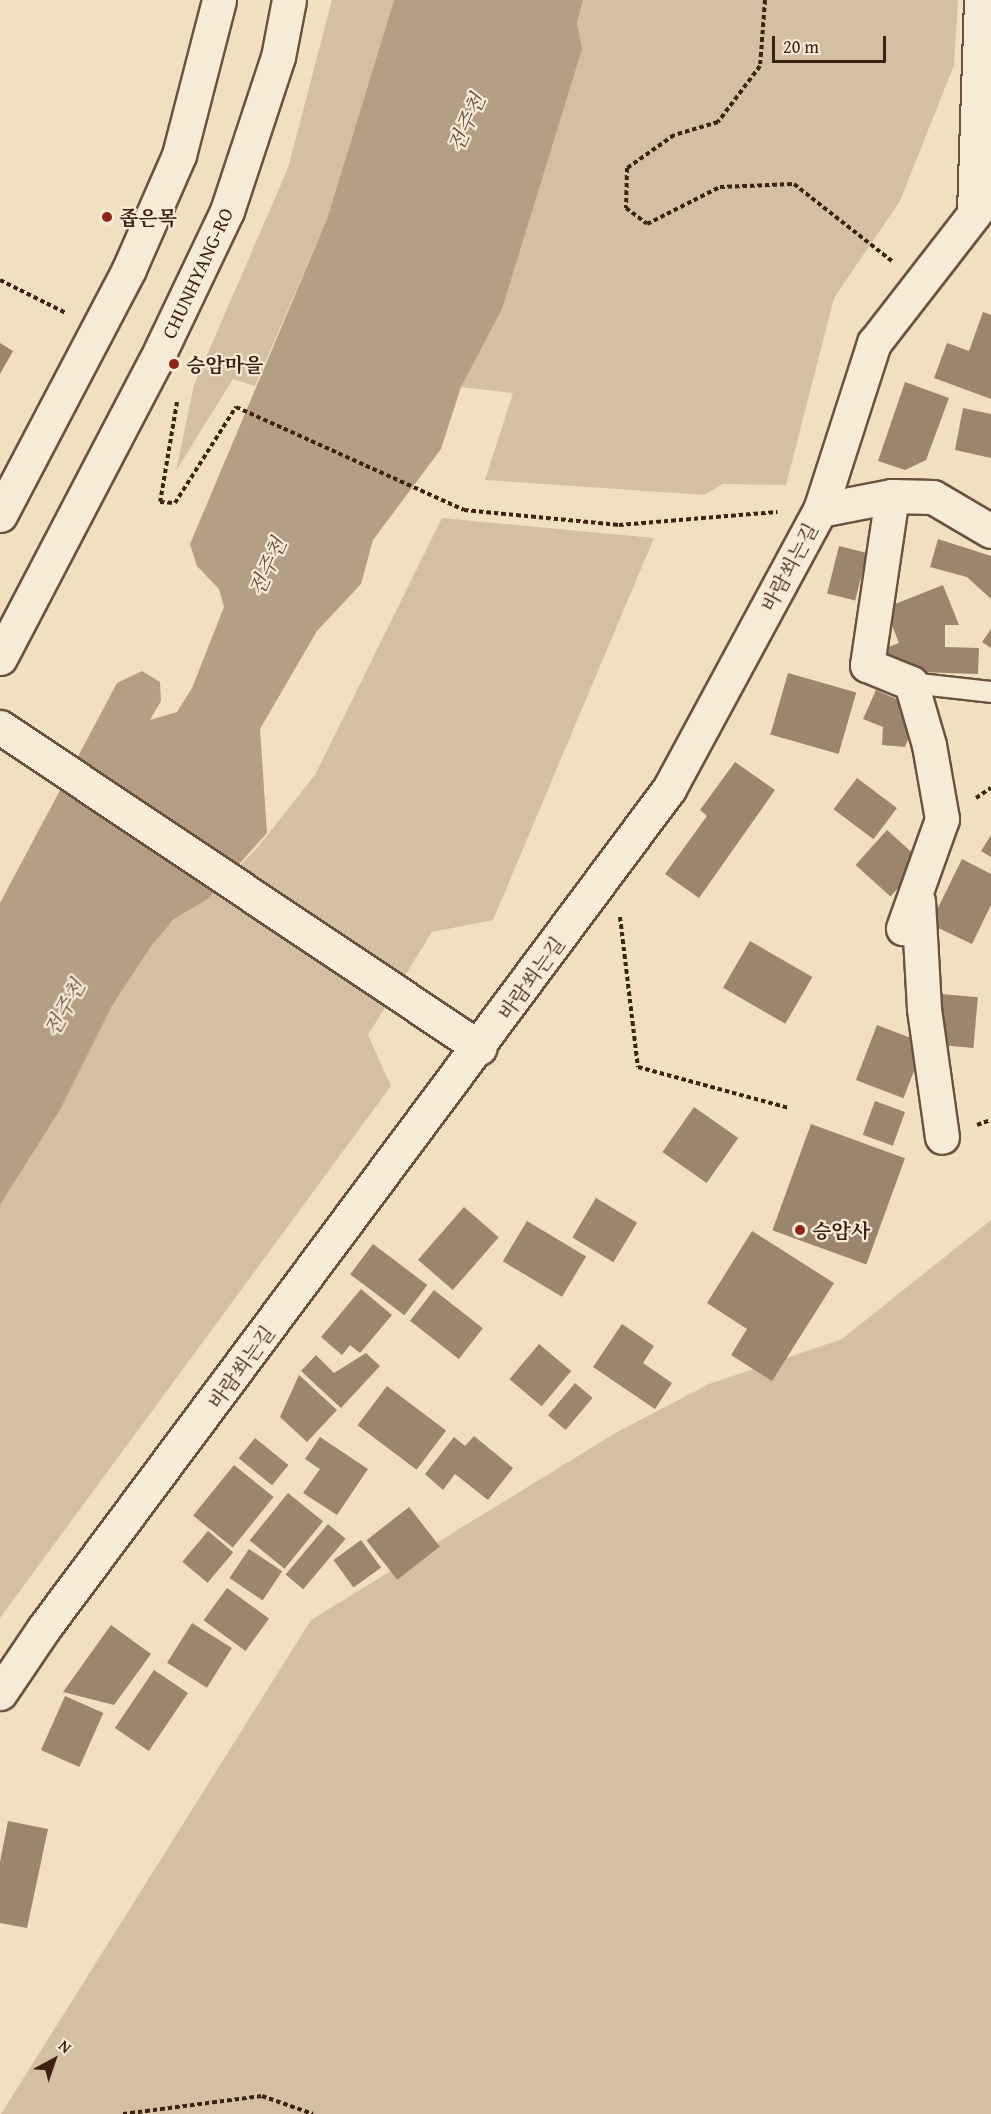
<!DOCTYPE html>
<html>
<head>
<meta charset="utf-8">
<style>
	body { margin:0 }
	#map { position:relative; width:991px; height:2114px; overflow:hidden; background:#f1e0c0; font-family:"Gentium Book Plus","Noto Serif KR",serif }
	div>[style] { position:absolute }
	.green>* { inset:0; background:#d3c0a3 }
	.water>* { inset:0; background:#b49f85 }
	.building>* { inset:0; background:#9c846d; transform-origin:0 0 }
	.path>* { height:4px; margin-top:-2px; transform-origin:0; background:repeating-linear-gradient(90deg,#3f2113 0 4.5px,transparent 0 7.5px) }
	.roads { filter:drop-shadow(2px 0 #6c513e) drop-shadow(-2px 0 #6c513e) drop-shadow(0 2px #6c513e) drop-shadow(0 -2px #6c513e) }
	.lane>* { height:20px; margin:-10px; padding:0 10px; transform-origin:10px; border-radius:10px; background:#f6ebd6 }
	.street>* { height:33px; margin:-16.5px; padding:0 16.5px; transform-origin:16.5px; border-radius:16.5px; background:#f6ebd6 }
	.secondary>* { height:33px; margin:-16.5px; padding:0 16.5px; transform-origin:16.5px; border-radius:16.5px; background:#f6ebd6 }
	.dots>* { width:16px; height:16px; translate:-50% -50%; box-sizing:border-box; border:3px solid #f6ebd6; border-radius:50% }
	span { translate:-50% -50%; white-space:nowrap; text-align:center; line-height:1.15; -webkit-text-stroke:4.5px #f6ebd6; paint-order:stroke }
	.poi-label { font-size:20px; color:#3f2113; font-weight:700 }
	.left { translate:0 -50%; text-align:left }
	.street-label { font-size:20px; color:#3f2113 }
	.water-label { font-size:21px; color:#684d3b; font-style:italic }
	.north { position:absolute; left:24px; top:2030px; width:60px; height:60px; -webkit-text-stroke:4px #f6ebd6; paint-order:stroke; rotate:40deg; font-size:16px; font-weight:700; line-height:24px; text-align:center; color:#3f2113 }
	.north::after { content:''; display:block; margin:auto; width:21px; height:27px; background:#3f2113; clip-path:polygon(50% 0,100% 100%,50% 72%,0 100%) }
	.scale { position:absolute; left:772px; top:36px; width:114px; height:27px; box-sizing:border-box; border:3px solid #3f2113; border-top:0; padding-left:8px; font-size:18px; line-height:21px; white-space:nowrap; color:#3f2113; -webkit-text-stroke:4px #f6ebd6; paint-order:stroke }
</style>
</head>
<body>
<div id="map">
	<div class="green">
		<div style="clip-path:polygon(332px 0,394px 0,327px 219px,255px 386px,233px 379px,176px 471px,194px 385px,288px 168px)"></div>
		<div style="clip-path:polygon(583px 0,958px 0,954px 65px,900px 201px,834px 298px,786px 485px,723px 484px,704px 495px,485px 480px,513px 393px,461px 387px,502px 308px,581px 49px,577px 23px)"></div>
		<div style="clip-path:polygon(442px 518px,654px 538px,493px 920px,432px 932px,368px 1035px,391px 1086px,0 1618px,0 1205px,60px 1110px,112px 1006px,152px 945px,174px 919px,208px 899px,257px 848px,315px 775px)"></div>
		<div style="clip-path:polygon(991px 1220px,991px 2114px,1px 2114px,311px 1620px,617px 1432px,709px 1384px,842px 1339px)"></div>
	</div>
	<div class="water">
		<div style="clip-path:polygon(394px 0,583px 0,577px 23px,582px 49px,502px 309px,461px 387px,441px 449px,373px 540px,361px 584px,317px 631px,260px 729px,267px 833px,208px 899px,174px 919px,152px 945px,112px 1006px,60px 1110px,0 1205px,0 903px,117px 683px,142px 671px,160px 682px,161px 701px,150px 720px,177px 712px,192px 688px,224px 607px,219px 589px,197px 566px,190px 544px,327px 219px)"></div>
	</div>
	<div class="building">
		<div style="clip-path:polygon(983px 312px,991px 315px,991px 399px,934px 378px,947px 343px,969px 351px)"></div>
		<div style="clip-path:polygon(0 343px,13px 351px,0 374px)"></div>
		<div style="clip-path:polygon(905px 382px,949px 398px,926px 460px,905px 470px,878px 461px)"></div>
		<div style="clip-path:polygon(963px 408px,991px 414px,991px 458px,955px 450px)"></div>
		<div style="clip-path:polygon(938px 539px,991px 556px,991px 599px,967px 577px,930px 567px)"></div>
		<div style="left:839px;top:546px;width:29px;height:49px;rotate:14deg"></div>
		<div style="clip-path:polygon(943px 585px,959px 625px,945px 625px,945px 647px,979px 648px,978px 674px,889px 671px,880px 650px,899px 643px,885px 608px)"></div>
		<div style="clip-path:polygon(991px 629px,991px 648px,982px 642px)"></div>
		<div style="left:788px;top:673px;width:71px;height:64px;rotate:16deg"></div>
		<div style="clip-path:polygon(876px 690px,903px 702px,912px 729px,905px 747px,882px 745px,883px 727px,863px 719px)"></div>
		<div style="clip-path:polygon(735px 762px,775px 790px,699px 898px,665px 874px,707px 816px,700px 810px)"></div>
		<div style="left:857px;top:778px;width:50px;height:39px;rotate:37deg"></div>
		<div style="left:887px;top:830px;width:47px;height:47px;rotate:42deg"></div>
		<div style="clip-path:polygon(991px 835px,991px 857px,981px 851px)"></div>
		<div style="clip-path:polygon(962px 859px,991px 874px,991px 905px,972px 944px,930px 924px)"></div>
		<div style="left:750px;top:941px;width:72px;height:54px;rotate:30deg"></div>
		<div style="left:941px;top:994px;width:37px;height:51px;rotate:5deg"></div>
		<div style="left:877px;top:1025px;width:51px;height:59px;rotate:21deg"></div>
		<div style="left:875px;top:1101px;width:32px;height:36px;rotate:20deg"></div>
		<div style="left:694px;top:1107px;width:54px;height:55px;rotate:35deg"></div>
		<div style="left:811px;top:1124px;width:100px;height:113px;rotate:20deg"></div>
		<div style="left:596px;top:1198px;width:48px;height:46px;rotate:31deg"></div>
		<div style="left:464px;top:1207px;width:46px;height:70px;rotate:41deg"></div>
		<div style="left:527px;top:1221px;width:69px;height:47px;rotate:31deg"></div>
		<div style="clip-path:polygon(752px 1231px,834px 1283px,772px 1381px,731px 1355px,747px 1329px,707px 1303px)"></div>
		<div style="left:373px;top:1244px;width:68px;height:38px;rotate:37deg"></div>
		<div style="clip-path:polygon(361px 1289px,392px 1315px,360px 1353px,350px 1345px,342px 1355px,321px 1337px)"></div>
		<div style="left:434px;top:1290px;width:62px;height:39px;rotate:38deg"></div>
		<div style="clip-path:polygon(622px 1324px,654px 1346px,643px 1363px,672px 1383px,655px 1409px,593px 1367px)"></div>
		<div style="left:539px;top:1344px;width:42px;height:46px;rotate:40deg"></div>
		<div style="clip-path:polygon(366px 1353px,380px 1366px,341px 1408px,301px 1371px,316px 1355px,334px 1373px)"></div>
		<div style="clip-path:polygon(299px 1375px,337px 1410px,307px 1442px,280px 1417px)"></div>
		<div style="left:575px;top:1383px;width:23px;height:42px;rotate:40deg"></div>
		<div style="left:387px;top:1386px;width:74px;height:49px;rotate:37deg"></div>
		<div style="clip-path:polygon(474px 1436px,513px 1468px,488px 1500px,455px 1474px,443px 1490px,425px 1474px,454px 1437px,465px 1446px)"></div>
		<div style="clip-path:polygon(320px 1437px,368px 1469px,337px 1515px,303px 1493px,320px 1469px,305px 1459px)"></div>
		<div style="left:255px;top:1438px;width:43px;height:26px;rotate:39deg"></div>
		<div style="left:234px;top:1465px;width:51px;height:65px;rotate:39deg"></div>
		<div style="left:288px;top:1493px;width:45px;height:61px;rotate:39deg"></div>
		<div style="left:409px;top:1507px;width:50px;height:54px;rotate:52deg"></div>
		<div style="left:328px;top:1524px;width:23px;height:66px;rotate:40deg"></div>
		<div style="left:208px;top:1531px;width:33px;height:40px;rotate:40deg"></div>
		<div style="left:361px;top:1540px;width:34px;height:34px;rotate:54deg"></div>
		<div style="left:249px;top:1549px;width:40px;height:35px;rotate:34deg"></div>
		<div style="left:227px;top:1588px;width:52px;height:40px;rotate:36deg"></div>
		<div style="left:192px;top:1623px;width:47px;height:47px;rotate:32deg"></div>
		<div style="clip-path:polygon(111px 1625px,151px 1654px,114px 1705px,63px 1692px)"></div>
		<div style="left:154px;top:1670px;width:41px;height:70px;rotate:34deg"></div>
		<div style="left:65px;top:1696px;width:42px;height:59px;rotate:24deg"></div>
		<div style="clip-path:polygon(8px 1821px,48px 1829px,27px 1928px,0 1923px,0 1862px)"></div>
	</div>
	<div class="path">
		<div style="left:765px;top:0;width:66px;rotate:94.3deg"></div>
		<div style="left:760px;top:66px;width:70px;rotate:126.9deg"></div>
		<div style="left:718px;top:122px;width:46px;rotate:163.5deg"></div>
		<div style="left:674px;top:135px;width:57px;rotate:144.9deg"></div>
		<div style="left:627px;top:168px;width:40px;rotate:91.4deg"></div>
		<div style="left:626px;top:208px;width:26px;rotate:37deg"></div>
		<div style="left:647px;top:224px;width:82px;rotate:-26.9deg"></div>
		<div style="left:720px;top:187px;width:74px;rotate:-2.3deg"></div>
		<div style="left:794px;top:184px;width:126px;rotate:38.2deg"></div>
		<div style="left:0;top:280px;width:74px;rotate:26.6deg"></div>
		<div style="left:177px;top:402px;width:101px;rotate:99.6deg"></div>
		<div style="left:160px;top:502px;width:15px;rotate:4deg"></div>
		<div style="left:175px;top:503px;width:114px;rotate:-57.6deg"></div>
		<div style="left:236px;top:407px;width:250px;rotate:24.3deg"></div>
		<div style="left:464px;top:510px;width:156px;rotate:5.5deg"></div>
		<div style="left:619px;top:525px;width:159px;rotate:-4.7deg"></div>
		<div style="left:976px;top:798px;width:18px;rotate:-34deg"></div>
		<div style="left:620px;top:917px;width:151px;rotate:83.2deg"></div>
		<div style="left:638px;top:1067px;width:156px;rotate:15.2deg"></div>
		<div style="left:977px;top:1125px;width:15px;rotate:-20deg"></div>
		<div style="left:123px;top:2114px;width:140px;rotate:-7.4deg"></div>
		<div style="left:262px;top:2096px;width:54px;rotate:19.4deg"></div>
	</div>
	<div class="roads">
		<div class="lane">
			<div style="left:911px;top:683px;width:81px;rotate:6.4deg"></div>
		</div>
		<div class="street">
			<div style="left:974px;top:212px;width:212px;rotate:-88.1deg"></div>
			<div style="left:892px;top:496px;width:171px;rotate:98.4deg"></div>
			<div style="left:867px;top:665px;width:48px;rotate:22.2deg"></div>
			<div style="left:911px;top:683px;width:65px;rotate:73.8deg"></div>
			<div style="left:929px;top:745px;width:75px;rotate:80deg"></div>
			<div style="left:942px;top:819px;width:116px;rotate:109.7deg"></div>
			<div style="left:820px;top:510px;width:73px;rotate:-11deg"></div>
			<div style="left:892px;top:496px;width:41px;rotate:1.4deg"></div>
			<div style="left:933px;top:497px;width:67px;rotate:30.4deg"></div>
			<div style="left:0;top:727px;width:577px;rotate:33.77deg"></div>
			<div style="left:918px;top:901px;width:108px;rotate:86.8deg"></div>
			<div style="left:924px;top:1009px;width:129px;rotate:82deg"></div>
			<div style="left:0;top:1693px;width:78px;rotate:-55.9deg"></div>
			<div style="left:44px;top:1628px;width:1046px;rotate:-53.32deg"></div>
			<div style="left:669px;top:789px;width:317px;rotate:-61.6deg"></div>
			<div style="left:820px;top:510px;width:176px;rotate:-72.1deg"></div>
			<div style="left:874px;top:343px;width:191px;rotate:-52.2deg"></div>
		</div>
		<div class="secondary">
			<div style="left:0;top:515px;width:278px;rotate:-62.3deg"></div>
			<div style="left:129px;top:269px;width:124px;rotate:-66.3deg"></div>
			<div style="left:179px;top:155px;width:160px;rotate:-75.5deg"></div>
			<div style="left:0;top:658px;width:334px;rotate:-62.4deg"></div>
			<div style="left:155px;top:362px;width:167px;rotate:-64.5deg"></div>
			<div style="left:227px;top:211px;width:162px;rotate:-71.7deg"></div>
			<div style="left:278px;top:57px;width:58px;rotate:-79.1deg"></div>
		</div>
	</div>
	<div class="dots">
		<div style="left:107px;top:217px;background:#8f2418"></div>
		<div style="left:174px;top:364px;background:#8f2418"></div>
		<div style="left:800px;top:1230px;background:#8f2418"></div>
	</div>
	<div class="poi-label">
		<span class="left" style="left:119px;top:217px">좁은목</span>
		<span class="left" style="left:186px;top:364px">승암마을</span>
		<span class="left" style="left:812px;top:1230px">승암사</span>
	</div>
	<div class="street-label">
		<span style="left:197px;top:273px;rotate:-65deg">CHUNHYANG-RO</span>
		<span style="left:789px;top:567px;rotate:-62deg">바람쐬는길</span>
		<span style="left:531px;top:978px;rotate:-54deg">바람쐬는길</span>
		<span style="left:241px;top:1367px;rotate:-54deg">바람쐬는길</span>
	</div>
	<div class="water-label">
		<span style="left:467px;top:123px;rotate:-66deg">전주천</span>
		<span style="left:268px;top:567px;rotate:-66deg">전주천</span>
		<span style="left:65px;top:1008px;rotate:-61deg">전주천</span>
	</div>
	<div class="north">N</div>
	<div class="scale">20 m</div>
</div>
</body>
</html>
